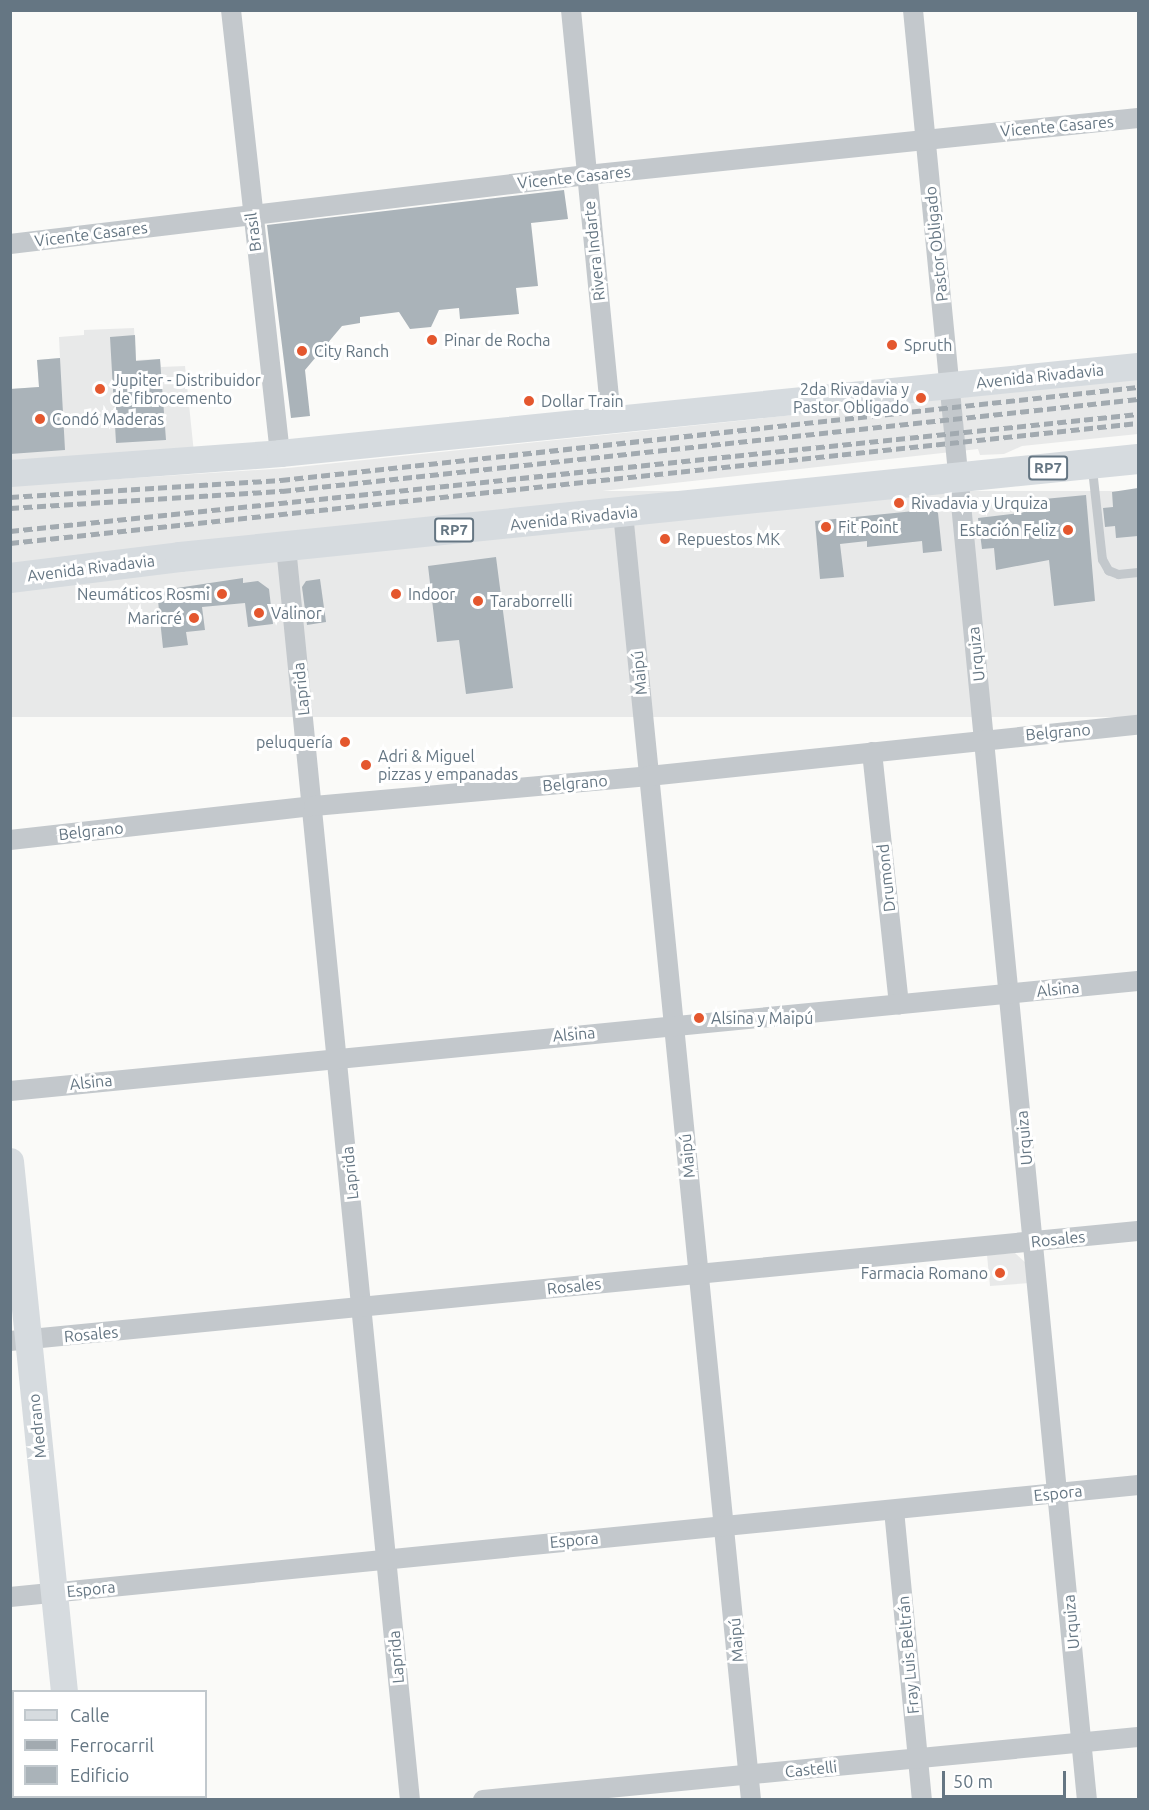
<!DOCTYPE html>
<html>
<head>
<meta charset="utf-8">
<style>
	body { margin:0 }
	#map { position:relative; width:1149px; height:1810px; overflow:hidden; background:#fafaf8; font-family:Ubuntu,sans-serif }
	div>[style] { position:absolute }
	.built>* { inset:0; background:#e8e9e9; transform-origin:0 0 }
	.building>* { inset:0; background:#aab3b9 }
	.lane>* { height:9px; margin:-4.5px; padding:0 4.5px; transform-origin:4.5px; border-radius:4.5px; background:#c3c8cc }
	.street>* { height:20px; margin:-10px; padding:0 10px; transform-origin:10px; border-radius:10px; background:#c3c8cc }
	.secondary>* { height:27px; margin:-13.5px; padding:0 13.5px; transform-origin:13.5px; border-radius:13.5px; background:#d6dbdf }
	.primary>* { height:30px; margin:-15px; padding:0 15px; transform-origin:15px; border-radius:15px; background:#d6dbdf }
	.rail>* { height:4.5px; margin-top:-2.25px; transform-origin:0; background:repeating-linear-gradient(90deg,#a2aab0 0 9px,transparent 0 13.5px) }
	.dots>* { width:16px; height:16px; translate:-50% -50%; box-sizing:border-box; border:3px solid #fff; border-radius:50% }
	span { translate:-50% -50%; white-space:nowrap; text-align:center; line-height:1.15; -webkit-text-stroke:6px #fff; paint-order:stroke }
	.shield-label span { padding:2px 4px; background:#fff; border:2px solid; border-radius:4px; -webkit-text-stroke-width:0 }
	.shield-label { font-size:15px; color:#657683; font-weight:700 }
	.street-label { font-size:16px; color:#657683 }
	.poi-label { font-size:16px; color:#657683 }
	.left { translate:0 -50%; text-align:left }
	.right { translate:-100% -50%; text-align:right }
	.frame { position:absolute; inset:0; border:12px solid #657683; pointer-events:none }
	.legend { position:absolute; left:12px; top:1690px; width:195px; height:108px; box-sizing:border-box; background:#fff; border:2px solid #c1c8cd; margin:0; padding:8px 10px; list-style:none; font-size:18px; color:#657683 }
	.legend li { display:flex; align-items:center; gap:12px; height:30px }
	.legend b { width:30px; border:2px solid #c1c8cd }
	.scale { position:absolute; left:942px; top:1771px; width:124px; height:27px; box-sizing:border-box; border:3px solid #657683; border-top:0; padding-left:8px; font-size:18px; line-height:21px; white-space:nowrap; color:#657683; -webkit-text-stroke:4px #fff; paint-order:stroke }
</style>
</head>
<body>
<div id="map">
	<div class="built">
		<div style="clip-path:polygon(134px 328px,136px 360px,160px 359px,161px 367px,185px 366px,194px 453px,11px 465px,11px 389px,39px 387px,37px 360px,60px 358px,59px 337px,84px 335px,84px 330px)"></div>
		<div style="clip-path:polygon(1138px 379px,1138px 434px,1022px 446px,1004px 454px,980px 455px,978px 449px,379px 516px,27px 553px,11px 551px,11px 486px,288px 468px)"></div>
		<div style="left:1138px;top:491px;width:226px;height:1134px;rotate:90deg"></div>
		<div style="clip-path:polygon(1015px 1253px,1027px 1264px,1030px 1283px,990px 1286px,987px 1255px)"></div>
	</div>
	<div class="building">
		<div style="clip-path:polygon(564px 190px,568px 219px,531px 223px,538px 286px,516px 288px,519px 314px,460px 319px,459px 308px,439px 310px,431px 327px,410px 329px,399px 312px,360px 317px,360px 323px,342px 326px,305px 370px,310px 416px,291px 418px,267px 225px)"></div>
		<div style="clip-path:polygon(135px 335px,136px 361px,160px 359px,166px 440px,116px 443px,110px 337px)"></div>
		<div style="clip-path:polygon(60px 358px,65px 450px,10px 454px,10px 389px,39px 387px,37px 360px)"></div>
		<div style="clip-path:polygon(1138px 488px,1138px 536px,1116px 538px,1115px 526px,1105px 527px,1103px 508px,1113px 507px,1112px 492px)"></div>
		<div style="clip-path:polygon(1086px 495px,1095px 601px,1054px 606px,1049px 560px,996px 570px,994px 548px,982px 549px,978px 518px,1021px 513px,1036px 508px,1044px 499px)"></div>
		<div style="clip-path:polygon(934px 509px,938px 513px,942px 551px,923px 553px,922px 541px,867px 547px,867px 541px,840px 544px,844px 577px,820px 579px,815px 521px)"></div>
		<div style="clip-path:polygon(496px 557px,513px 688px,466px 694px,459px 640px,437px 642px,428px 566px)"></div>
		<div style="clip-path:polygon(243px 578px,243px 583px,258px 581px,269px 589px,273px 624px,248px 627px,245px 603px,202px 607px,205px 630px,186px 632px,188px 645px,163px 648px,157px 591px)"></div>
		<div style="clip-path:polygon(320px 579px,326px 622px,307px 625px,302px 587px,306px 581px)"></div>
	</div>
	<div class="lane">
		<div style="left:1092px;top:469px;width:91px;rotate:83.7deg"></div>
		<div style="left:1102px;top:559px;width:13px;rotate:61deg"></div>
		<div style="left:1108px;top:570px;width:11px;rotate:22deg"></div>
		<div style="left:1118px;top:574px;width:20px;rotate:-6deg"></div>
	</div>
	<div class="street">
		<div style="left:231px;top:10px;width:446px;rotate:83.7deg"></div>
		<div style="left:571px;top:10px;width:411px;rotate:84.4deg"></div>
		<div style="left:913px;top:10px;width:1798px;rotate:84.45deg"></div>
		<div style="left:10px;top:244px;width:581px;rotate:-6.82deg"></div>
		<div style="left:587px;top:175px;width:554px;rotate:-5.91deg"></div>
		<div style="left:623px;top:513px;width:1293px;rotate:84.32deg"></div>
		<div style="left:286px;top:547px;width:1259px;rotate:84.35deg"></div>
		<div style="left:872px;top:752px;width:254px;rotate:83.9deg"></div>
		<div style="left:10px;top:840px;width:306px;rotate:-6.4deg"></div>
		<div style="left:314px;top:806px;width:336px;rotate:-5.1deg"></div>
		<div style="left:649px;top:776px;width:492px;rotate:-6deg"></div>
		<div style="left:10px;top:1091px;width:1133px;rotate:-5.57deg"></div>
		<div style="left:10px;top:1341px;width:1133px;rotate:-5.57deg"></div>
		<div style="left:894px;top:1510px;width:291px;rotate:84.5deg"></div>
		<div style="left:10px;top:1597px;width:1134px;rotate:-5.67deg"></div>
		<div style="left:483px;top:1800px;width:658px;rotate:-5.49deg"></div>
	</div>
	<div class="secondary">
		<div style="left:10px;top:473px;width:271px;rotate:-4.2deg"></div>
		<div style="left:280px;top:453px;width:862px;rotate:-5.79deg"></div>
		<div style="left:10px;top:1161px;width:534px;rotate:84.19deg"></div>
		<div style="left:74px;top:1796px;width:4px;rotate:90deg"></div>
	</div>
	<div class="primary">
		<div style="left:10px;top:578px;width:171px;rotate:-7deg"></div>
		<div style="left:180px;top:557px;width:963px;rotate:-5.84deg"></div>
	</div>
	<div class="rail">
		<div style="left:10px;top:497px;width:272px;rotate:-3.6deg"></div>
		<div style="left:281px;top:480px;width:862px;rotate:-6.19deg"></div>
		<div style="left:10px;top:508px;width:273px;rotate:-3.6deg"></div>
		<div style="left:282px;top:491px;width:861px;rotate:-6.13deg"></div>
		<div style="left:10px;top:531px;width:1134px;rotate:-5.92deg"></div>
		<div style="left:10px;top:543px;width:1134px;rotate:-6.07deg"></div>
	</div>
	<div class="dots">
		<div style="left:432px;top:340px;background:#e4572e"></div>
		<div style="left:892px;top:345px;background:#e4572e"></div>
		<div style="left:302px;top:351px;background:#e4572e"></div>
		<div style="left:100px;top:389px;background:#e4572e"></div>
		<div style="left:921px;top:398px;background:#e4572e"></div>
		<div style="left:529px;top:401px;background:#e4572e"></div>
		<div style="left:40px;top:419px;background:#e4572e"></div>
		<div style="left:899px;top:503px;background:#e4572e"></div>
		<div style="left:826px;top:527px;background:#e4572e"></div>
		<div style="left:1068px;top:530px;background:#e4572e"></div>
		<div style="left:665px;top:539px;background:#e4572e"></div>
		<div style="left:222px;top:594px;background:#e4572e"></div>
		<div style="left:396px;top:594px;background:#e4572e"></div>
		<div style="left:478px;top:601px;background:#e4572e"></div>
		<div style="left:259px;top:613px;background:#e4572e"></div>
		<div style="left:194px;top:618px;background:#e4572e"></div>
		<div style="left:345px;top:742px;background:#e4572e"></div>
		<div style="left:366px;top:765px;background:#e4572e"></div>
		<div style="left:699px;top:1018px;background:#e4572e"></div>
		<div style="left:1000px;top:1273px;background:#e4572e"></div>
	</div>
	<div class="shield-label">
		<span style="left:1048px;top:468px">RP7</span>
		<span style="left:454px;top:530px">RP7</span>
	</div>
	<div class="street-label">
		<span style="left:1057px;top:126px;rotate:-5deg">Vicente Casares</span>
		<span style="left:574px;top:177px;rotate:-6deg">Vicente Casares</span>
		<span style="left:253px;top:232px;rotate:-97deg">Brasil</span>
		<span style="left:91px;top:234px;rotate:-7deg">Vicente Casares</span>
		<span style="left:936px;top:244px;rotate:-96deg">Pastor Obligado</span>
		<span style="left:594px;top:251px;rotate:-96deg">Rivera Indarte</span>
		<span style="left:1040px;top:376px;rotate:-6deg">Avenida Rivadavia</span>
		<span style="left:574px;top:518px;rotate:-6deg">Avenida Rivadavia</span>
		<span style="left:91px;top:568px;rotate:-7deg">Avenida Rivadavia</span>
		<span style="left:976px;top:654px;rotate:-96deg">Urquiza</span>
		<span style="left:639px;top:673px;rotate:-96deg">Maipú</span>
		<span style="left:301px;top:689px;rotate:-96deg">Laprida</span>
		<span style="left:1058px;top:732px;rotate:-5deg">Belgrano</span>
		<span style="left:575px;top:783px;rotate:-5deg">Belgrano</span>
		<span style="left:91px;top:831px;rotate:-6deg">Belgrano</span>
		<span style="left:886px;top:878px;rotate:-96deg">Drumond</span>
		<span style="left:1058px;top:989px;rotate:-6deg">Alsina</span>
		<span style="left:574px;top:1034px;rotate:-5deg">Alsina</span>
		<span style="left:91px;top:1082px;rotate:-6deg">Alsina</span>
		<span style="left:1024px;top:1138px;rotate:-95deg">Urquiza</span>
		<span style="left:687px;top:1156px;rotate:-96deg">Maipú</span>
		<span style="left:350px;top:1173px;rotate:-96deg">Laprida</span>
		<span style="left:1058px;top:1239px;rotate:-6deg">Rosales</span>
		<span style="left:574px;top:1286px;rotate:-6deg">Rosales</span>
		<span style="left:91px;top:1334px;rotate:-5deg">Rosales</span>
		<span style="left:37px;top:1426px;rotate:-96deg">Medrano</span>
		<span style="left:1058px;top:1493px;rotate:-6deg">Espora</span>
		<span style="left:574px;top:1540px;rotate:-5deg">Espora</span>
		<span style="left:91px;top:1589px;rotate:-6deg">Espora</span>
		<span style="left:1071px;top:1622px;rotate:-95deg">Urquiza</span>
		<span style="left:736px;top:1640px;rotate:-95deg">Maipú</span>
		<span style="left:908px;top:1655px;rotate:-95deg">Fray Luis Beltrán</span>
		<span style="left:396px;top:1657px;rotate:-95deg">Laprida</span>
		<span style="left:811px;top:1769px;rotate:-6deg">Castelli</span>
	</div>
	<div class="poi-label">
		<span class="left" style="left:444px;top:340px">Pinar de Rocha</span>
		<span class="left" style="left:904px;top:345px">Spruth</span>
		<span class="left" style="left:314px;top:351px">City Ranch</span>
		<span class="left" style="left:112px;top:389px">Jupiter - Distribuidor<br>de fibrocemento</span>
		<span class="right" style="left:909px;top:398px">2da Rivadavia y<br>Pastor Obligado</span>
		<span class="left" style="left:541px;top:401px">Dollar Train</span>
		<span class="left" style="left:52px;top:419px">Condó Maderas</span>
		<span class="left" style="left:911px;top:503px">Rivadavia y Urquiza</span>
		<span class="left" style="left:838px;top:527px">Fit Point</span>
		<span class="right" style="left:1056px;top:530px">Estación Feliz</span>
		<span class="left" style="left:677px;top:539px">Repuestos MK</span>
		<span class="right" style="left:210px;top:594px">Neumáticos Rosmi</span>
		<span class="left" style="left:408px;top:594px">Indoor</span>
		<span class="left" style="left:490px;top:601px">Taraborrelli</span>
		<span class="left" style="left:271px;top:613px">Valinor</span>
		<span class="right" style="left:182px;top:618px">Maricré</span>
		<span class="right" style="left:333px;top:742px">peluquería</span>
		<span class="left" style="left:378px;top:765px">Adri &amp; Miguel<br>pizzas y empanadas</span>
		<span class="left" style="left:711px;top:1018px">Alsina y Maipú</span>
		<span class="right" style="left:988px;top:1273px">Farmacia Romano</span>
	</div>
	<div class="frame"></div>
	<ul class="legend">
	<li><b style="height:8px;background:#d6dbdf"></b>Calle</li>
	<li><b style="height:8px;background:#a2aab0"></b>Ferrocarril</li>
	<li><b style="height:16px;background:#aab3b9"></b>Edificio</li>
	</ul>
	<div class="scale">50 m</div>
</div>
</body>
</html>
